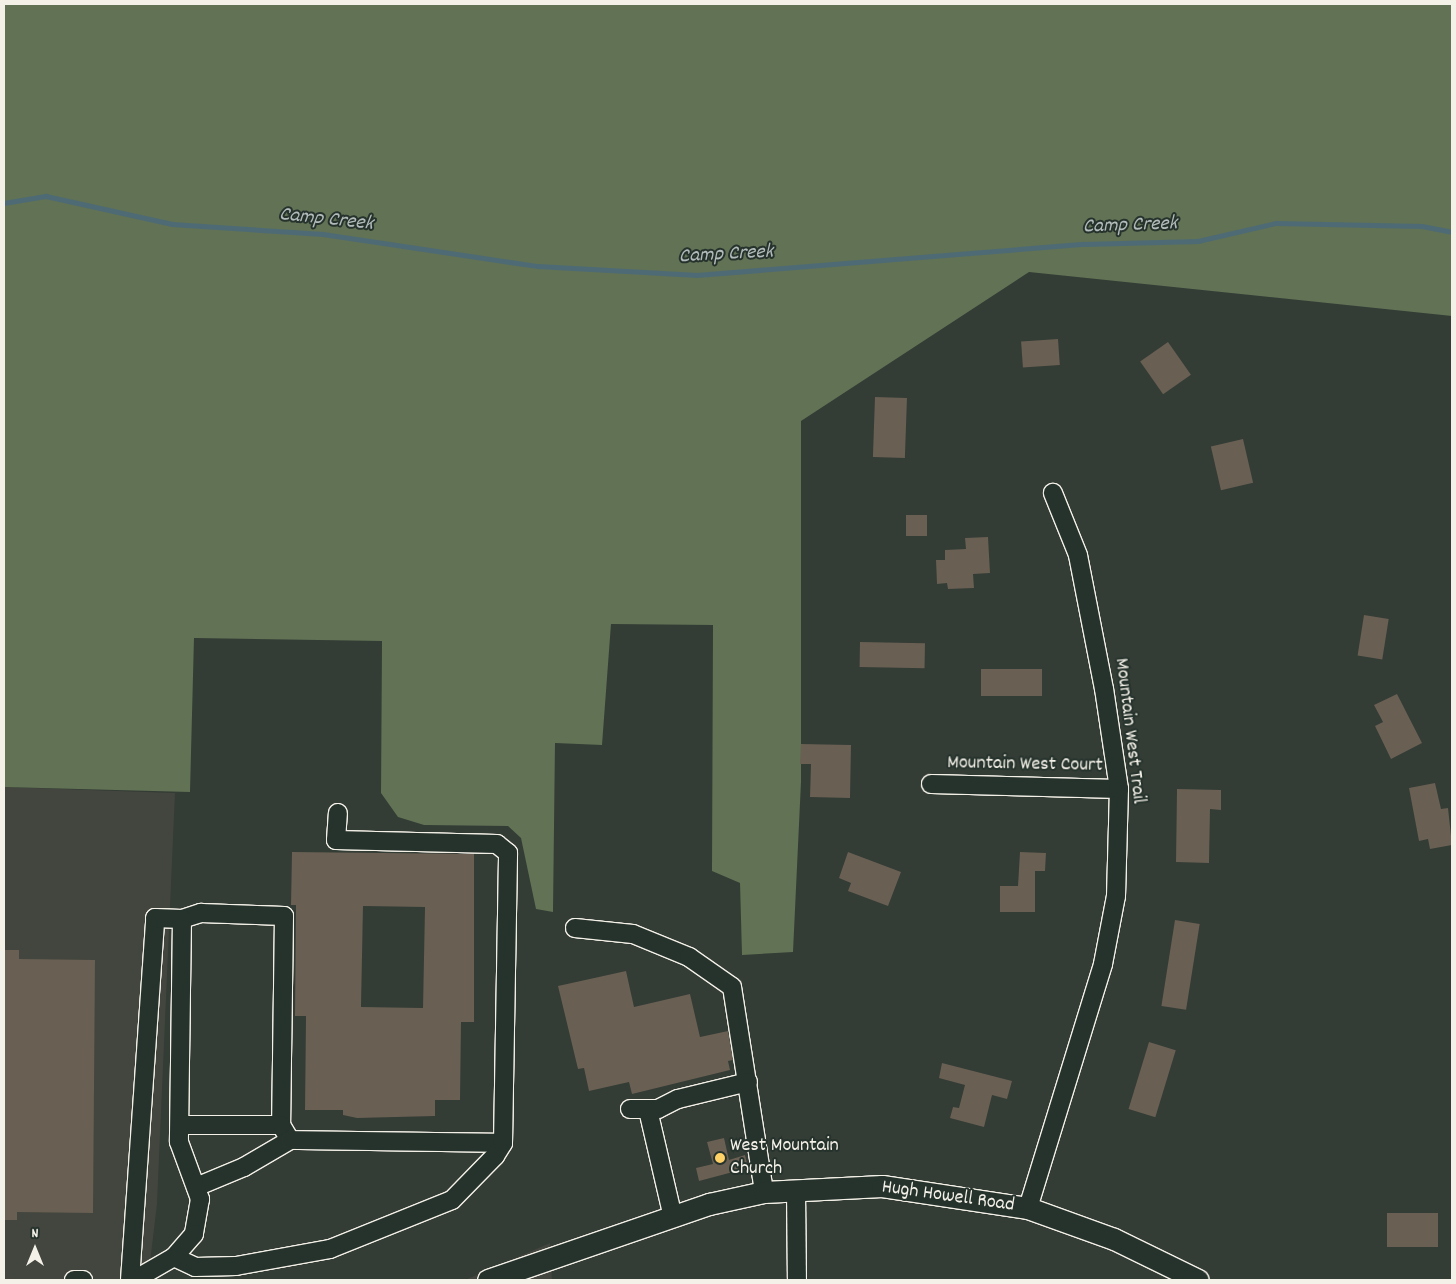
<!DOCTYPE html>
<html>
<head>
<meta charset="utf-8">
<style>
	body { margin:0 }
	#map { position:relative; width:1456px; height:1284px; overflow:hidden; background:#333c35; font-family:Dekko,sans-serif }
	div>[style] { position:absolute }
	.built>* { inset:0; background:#43463e }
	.green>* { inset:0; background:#617255 }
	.stream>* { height:4.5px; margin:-2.25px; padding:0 2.25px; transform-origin:2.25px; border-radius:2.25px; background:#4e6b75 }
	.building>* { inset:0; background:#695f53; transform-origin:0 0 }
	.roads { filter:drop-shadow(1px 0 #f4f1e8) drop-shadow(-1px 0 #f4f1e8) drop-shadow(0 1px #f4f1e8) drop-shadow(0 -1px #f4f1e8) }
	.minor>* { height:18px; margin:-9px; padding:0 9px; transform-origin:9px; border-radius:9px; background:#26332d }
	.major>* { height:21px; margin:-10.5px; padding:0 10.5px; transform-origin:10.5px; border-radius:10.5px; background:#26332d }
	.dots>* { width:14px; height:14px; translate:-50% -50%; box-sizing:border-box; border:2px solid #26332d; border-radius:50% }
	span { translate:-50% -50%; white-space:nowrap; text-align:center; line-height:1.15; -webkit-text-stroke:4px #26332d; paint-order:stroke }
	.street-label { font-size:20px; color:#f4f1e8 }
	.poi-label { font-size:20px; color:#f4f1e8 }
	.left { translate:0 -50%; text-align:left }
	.water-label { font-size:21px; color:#b2bbba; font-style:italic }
	.frame { position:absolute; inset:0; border:5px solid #f4f1e8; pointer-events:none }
	.north { position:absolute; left:10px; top:1224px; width:50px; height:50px; -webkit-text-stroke:4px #26332d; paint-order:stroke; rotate:0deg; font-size:14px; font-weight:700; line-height:20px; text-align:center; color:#f4f1e8 }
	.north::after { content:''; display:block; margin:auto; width:18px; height:22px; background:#f4f1e8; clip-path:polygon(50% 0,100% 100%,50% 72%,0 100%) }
</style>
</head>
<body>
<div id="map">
	<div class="built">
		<div style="clip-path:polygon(4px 787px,175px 793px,157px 1204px,148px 1280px,4px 1280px)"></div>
		<div style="clip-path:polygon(550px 1243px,552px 1280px,465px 1280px)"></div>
	</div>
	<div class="green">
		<div style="clip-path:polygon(4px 4px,1452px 4px,1452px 316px,1029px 272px,801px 421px,801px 782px,793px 952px,742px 955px,740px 883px,712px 871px,713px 625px,611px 624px,602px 745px,555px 743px,553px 912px,536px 909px,521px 838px,508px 826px,424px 825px,398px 817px,381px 793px,382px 641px,194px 638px,190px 792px,4px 787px)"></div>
	</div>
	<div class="stream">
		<div style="left:4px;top:203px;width:43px;rotate:-9.5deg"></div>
		<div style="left:46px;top:196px;width:129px;rotate:12.5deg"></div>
		<div style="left:172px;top:224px;width:151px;rotate:3.8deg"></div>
		<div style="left:323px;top:234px;width:217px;rotate:8.5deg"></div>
		<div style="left:538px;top:266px;width:159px;rotate:3.2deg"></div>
		<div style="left:697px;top:275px;width:388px;rotate:-4.6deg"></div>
		<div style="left:1084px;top:244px;width:114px;rotate:-1.5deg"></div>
		<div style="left:1198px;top:241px;width:80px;rotate:-13deg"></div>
		<div style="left:1276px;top:223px;width:146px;rotate:1.2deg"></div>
		<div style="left:1422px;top:226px;width:31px;rotate:11deg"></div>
	</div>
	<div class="building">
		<div style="left:1058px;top:339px;width:26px;height:37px;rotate:86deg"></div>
		<div style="left:1168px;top:342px;width:40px;height:34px;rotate:55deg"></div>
		<div style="left:875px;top:397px;width:32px;height:60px;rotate:2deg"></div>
		<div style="left:1243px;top:439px;width:45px;height:33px;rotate:77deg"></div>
		<div style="left:906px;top:515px;width:21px;height:21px"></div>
		<div style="clip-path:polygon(988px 537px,990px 573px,973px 574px,974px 588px,948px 589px,947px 583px,937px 584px,936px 560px,945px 560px,945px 550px,966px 549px,965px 538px)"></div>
		<div style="left:1364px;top:615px;width:25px;height:41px;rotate:9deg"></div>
		<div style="left:860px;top:642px;width:65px;height:25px;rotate:1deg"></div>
		<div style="left:981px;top:669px;width:61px;height:27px"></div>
		<div style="clip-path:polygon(1397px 694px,1422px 743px,1391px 759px,1375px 726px,1383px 722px,1374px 705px)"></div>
		<div style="clip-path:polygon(801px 744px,851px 745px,850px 798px,810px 797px,811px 764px,800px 764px)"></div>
		<div style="clip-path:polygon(1435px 783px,1441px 809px,1448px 808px,1452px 845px,1430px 849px,1428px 839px,1419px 841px,1409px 788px)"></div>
		<div style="clip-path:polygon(1177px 789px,1221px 790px,1221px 810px,1210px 809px,1209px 863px,1176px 862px)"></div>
		<div style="clip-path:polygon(evenodd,292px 852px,474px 854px,474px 1022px,461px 1022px,460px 1100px,435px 1100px,435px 1116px,357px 1118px,343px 1115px,343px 1110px,305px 1110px,306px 1016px,295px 1016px,296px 905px,291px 905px,292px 852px,363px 906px,425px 907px,423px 1008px,361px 1007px,363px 906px)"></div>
		<div style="clip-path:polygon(848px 852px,901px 872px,888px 906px,848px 891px,851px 883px,839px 878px)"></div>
		<div style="clip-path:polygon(1020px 852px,1046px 853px,1045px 871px,1035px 871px,1035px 912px,1000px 912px,1000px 886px,1018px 886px)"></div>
		<div style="left:1175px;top:920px;width:25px;height:87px;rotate:9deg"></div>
		<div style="clip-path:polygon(4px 950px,19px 950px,19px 959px,95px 960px,93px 1213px,17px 1212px,17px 1220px,4px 1220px)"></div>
		<div style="clip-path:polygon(626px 971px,634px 1007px,690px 994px,700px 1037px,728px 1031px,733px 1060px,728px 1061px,730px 1070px,632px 1094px,629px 1082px,589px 1091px,584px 1068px,578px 1069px,558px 986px)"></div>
		<div style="left:1149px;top:1042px;width:28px;height:70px;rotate:17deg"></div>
		<div style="clip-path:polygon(942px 1063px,1012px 1081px,1007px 1099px,992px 1095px,984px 1127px,950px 1118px,953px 1107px,959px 1108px,965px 1085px,939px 1078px)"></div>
		<div style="clip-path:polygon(724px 1138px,729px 1160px,745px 1155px,748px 1168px,699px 1181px,696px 1168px,713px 1164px,707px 1142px)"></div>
		<div style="left:1387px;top:1213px;width:51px;height:34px"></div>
	</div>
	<div class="roads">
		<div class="minor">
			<div style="left:931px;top:784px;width:188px;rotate:1.5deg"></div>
			<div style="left:182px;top:919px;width:20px;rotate:-18deg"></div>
			<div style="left:201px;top:913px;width:83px;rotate:2.1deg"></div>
			<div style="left:284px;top:916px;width:209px;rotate:90.8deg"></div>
			<div style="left:281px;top:1125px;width:17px;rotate:59deg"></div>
			<div style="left:575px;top:928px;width:58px;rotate:5.9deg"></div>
			<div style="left:633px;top:934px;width:61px;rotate:22.3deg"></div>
			<div style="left:689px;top:957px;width:52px;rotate:34.9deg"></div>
			<div style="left:732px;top:987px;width:207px;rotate:81.1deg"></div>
			<div style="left:630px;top:1109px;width:28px"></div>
			<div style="left:658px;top:1109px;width:22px;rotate:-27deg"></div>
			<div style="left:678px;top:1099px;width:72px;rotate:-13.7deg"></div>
			<div style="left:648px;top:1110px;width:106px;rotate:76.9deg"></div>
			<div style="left:180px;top:1125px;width:101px"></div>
			<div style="left:196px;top:1187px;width:52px;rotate:-22.6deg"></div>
			<div style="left:244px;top:1167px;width:53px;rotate:-30.4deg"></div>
			<div style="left:290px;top:1140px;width:213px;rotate:0.8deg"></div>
			<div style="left:796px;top:1190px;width:90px;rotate:89.4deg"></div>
			<div style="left:1028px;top:1208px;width:255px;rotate:-72.9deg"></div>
			<div style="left:1103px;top:964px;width:69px;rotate:-79.2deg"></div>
			<div style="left:1116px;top:896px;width:107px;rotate:-88.4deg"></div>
			<div style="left:1119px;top:789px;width:101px;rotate:-98.5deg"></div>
			<div style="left:1104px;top:689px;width:136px;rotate:-101deg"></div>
			<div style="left:1078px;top:555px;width:67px;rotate:-112deg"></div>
			<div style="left:174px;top:1257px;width:23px;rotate:25deg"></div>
			<div style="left:195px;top:1267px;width:41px;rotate:-1.4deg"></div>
			<div style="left:236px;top:1266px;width:96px;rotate:-10.3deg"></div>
			<div style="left:330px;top:1249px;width:131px;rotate:-21.9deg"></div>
			<div style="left:452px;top:1200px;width:62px;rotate:-45.7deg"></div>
			<div style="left:495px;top:1156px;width:15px;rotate:-58deg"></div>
			<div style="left:503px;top:1143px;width:290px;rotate:-89deg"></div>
			<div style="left:508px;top:853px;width:14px;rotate:-141deg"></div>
			<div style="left:497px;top:844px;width:161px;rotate:-178.6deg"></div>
			<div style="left:336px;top:840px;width:27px;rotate:-86deg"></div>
			<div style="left:74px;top:1280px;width:9px"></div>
			<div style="left:130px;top:1280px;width:363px;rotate:-86deg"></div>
			<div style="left:155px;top:918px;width:27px;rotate:2deg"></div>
			<div style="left:182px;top:919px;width:223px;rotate:90.8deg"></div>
			<div style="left:179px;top:1142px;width:61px;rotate:69.8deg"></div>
			<div style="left:200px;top:1199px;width:36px;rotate:100deg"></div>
			<div style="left:194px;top:1234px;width:30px;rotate:131deg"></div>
			<div style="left:174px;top:1257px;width:46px;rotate:150.1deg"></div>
		</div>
		<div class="major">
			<div style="left:488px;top:1280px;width:234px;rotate:-19deg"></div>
			<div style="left:709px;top:1204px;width:56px;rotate:-12.3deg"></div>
			<div style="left:764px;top:1192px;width:118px;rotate:-2.9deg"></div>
			<div style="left:882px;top:1186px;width:148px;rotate:8.6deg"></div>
			<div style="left:1028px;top:1208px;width:91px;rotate:19.8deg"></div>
			<div style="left:1114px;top:1239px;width:93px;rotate:26deg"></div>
		</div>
	</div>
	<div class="dots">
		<div style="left:720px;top:1158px;background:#ffd166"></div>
	</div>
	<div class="street-label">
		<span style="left:1129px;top:731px;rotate:83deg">Mountain West Trail</span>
		<span style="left:1025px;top:765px;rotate:1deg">Mountain West Court</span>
		<span style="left:948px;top:1197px;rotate:8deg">Hugh Howell Road</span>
	</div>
	<div class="poi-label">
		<span class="left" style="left:730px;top:1158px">West Mountain<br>Church</span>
	</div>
	<div class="water-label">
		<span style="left:326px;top:220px;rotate:6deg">Camp Creek</span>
		<span style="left:1130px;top:226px;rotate:-2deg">Camp Creek</span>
		<span style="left:726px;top:255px;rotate:-3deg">Camp Creek</span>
	</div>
	<div class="frame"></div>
	<div class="north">N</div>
</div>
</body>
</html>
